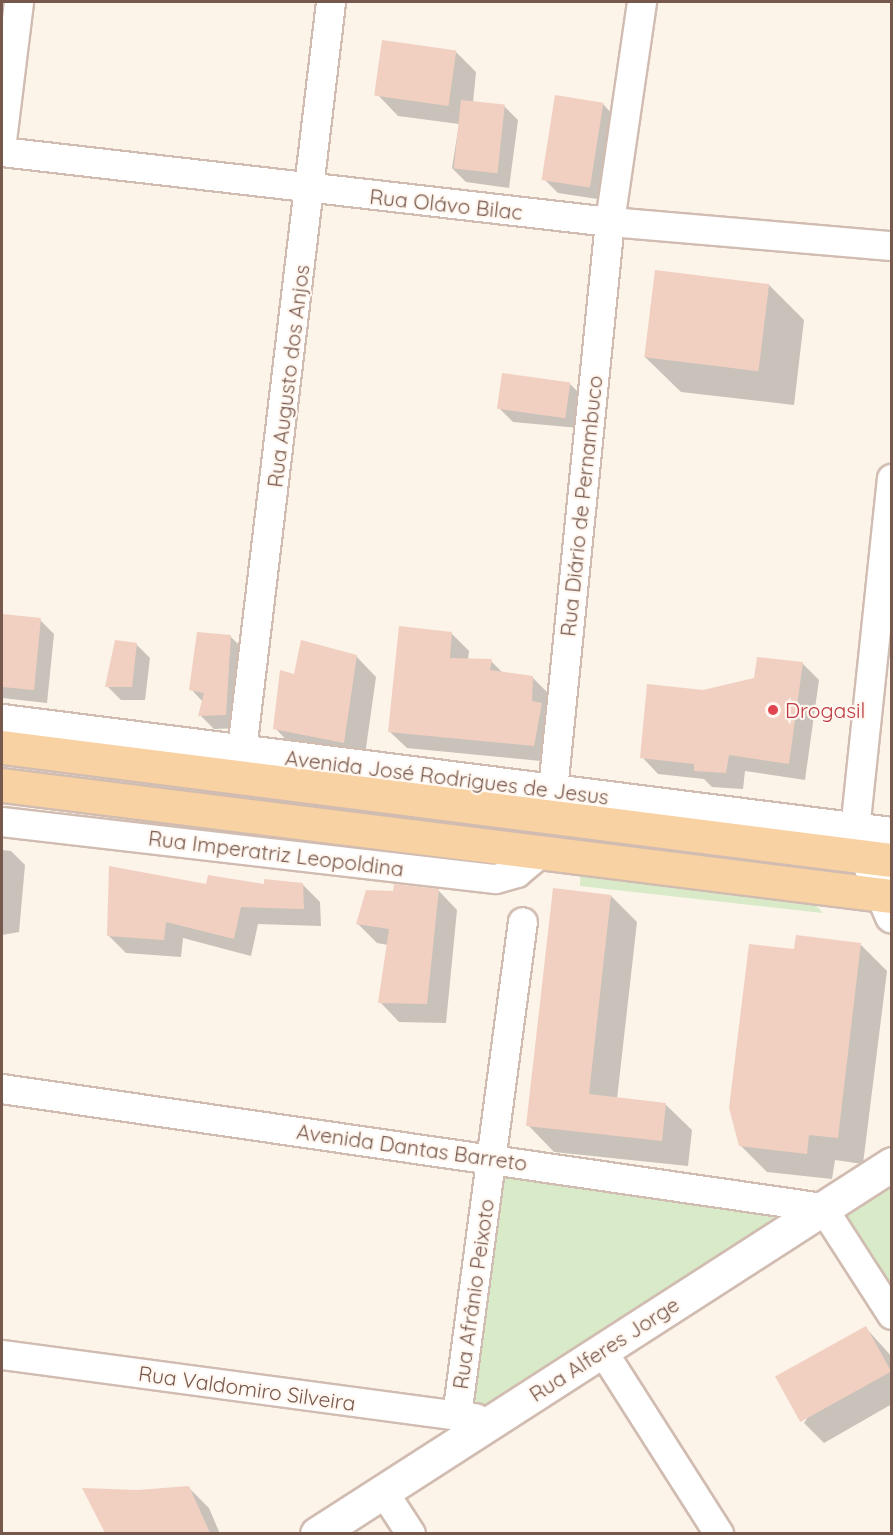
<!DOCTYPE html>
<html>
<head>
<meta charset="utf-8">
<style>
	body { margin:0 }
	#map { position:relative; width:893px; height:1535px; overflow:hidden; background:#fcf3e9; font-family:Quicksand,sans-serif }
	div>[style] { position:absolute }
	.green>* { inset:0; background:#d8eac7 }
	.shadow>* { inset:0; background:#0003 }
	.building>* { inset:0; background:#f1d0c1; transform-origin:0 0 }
	.roads { filter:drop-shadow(2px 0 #d1bcb1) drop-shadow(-2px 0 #d1bcb1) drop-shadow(0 2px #d1bcb1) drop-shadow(0 -2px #d1bcb1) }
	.street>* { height:28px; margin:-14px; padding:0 14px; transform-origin:14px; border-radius:14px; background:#fff }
	.secondary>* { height:33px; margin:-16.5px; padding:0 16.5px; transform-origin:16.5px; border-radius:16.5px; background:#fff }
	.primary>* { height:33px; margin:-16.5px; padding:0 16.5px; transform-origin:16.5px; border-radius:16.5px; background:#f9d2a3 }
	.dots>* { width:16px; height:16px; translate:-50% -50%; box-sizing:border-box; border:3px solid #fff7f0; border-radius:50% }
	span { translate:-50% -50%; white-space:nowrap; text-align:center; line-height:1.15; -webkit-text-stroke:4.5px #fff7f0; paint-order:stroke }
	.street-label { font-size:21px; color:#77584c }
	.health-label { font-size:21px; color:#be3a42 }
	.left { translate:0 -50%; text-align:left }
	.frame { position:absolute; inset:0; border:3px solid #77584c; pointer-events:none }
</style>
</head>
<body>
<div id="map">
	<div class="green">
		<div style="clip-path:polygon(581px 865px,806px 894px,823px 913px,580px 886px)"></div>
		<div style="clip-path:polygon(500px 1169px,781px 1212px,785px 1220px,494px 1409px,467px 1407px)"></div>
		<div style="clip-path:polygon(891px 1171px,891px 1292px,834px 1208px)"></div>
	</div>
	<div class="shadow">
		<div style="clip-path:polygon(456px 52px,476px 72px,473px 103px,504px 106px,518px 120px,509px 188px,466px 182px,452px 168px,459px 124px,398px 116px,378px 95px)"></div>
		<div style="clip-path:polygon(603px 104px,616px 118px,604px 200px,558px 193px,544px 179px)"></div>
		<div style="clip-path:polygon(769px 285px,804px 320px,794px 405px,681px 392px,645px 357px)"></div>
		<div style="clip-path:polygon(569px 383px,583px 397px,579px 428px,513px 422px,499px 408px)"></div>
		<div style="clip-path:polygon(2px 615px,40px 620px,54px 634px,47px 703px,2px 698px)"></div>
		<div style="clip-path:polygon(451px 633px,469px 651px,468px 660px,491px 661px,503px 673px,532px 677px,549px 694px,551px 762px,407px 748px,389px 731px)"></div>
		<div style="clip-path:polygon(230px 636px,244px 650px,239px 728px,214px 729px,200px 715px,203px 702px,191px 689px)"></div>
		<div style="clip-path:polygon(136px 644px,150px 658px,145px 700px,121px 700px,107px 686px)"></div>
		<div style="clip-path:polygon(356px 656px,376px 677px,364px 762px,295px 749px,275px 728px,295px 676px)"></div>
		<div style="clip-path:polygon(803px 664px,819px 680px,805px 780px,745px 771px,743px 789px,712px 787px,704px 779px,658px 774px,642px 757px,756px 679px)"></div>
		<div style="clip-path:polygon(2px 850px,11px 851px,25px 865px,19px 932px,2px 935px)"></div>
		<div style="clip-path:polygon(303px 885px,320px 902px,321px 926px,258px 924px,251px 956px,183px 938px,181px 957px,126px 953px,109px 936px,208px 886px)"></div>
		<div style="clip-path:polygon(438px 890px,457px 910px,446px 1023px,399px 1022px,380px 1002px,388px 945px,377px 943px,358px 924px)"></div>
		<div style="clip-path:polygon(611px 896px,637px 922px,617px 1099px,665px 1104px,692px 1130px,688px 1166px,554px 1152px,528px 1125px)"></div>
		<div style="clip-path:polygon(861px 945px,887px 971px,863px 1164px,835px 1160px,832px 1179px,767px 1172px,740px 1145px,795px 951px)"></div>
		<div style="clip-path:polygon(866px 1328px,892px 1357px,892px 1404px,824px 1443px,804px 1423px)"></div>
		<div style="clip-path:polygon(188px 1487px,209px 1508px,220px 1534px,107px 1534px,85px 1490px,137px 1491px)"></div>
	</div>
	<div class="building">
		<div style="left:382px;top:40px;width:75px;height:56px;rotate:8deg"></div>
		<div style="left:555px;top:95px;width:49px;height:86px;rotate:9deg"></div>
		<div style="left:461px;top:100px;width:44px;height:69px;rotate:6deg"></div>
		<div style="left:655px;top:270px;width:115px;height:88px;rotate:7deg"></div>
		<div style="left:502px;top:373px;width:69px;height:36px;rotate:8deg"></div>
		<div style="clip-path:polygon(2px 614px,41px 618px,34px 690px,2px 687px)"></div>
		<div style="clip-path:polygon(399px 626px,452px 632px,450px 658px,492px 659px,490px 670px,533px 676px,532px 701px,542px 703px,534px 746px,388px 732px)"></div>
		<div style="clip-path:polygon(197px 632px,231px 635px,226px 715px,198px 716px,204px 693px,189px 690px)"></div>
		<div style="clip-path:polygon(115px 640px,137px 643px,132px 687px,105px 687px)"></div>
		<div style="clip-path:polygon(301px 640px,357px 655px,344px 743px,273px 729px,280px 670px,294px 674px)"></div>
		<div style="clip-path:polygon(757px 657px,803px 662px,789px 764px,729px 755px,726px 773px,694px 771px,694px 764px,640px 758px,647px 684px,703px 690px,754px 678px)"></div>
		<div style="clip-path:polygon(109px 866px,206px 884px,208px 875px,264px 884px,264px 879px,303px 883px,304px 909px,241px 907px,234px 939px,166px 922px,164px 940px,107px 936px)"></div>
		<div style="clip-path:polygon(394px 884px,439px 889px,427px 1004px,378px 1003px,389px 929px,356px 924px,366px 890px,393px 891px)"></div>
		<div style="clip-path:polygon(553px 888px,611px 895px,589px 1094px,666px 1103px,662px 1141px,526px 1126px)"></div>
		<div style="clip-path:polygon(796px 935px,861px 943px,838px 1138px,809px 1135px,807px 1154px,739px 1146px,729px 1108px,749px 944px,794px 949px)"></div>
		<div style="left:866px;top:1326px;width:52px;height:104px;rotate:61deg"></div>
		<div style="clip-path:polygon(189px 1486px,210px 1533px,105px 1533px,82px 1488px,137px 1490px)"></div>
	</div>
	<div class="roads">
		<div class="street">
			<div style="left:2px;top:141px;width:140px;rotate:-83deg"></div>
			<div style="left:2px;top:152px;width:612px;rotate:6.57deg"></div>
			<div style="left:610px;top:222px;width:283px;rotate:4.9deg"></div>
			<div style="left:242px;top:750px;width:753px;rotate:-83.21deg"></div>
			<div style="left:553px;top:790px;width:571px;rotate:-84.27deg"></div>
			<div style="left:610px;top:222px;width:222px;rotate:-81.7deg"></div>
			<div style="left:2px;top:822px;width:497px;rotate:6.6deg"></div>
			<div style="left:496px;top:879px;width:22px;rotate:-16deg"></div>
			<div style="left:517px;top:873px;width:33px;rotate:-40deg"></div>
			<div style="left:855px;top:830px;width:353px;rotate:-84deg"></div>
			<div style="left:2px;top:1089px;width:830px;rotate:8.25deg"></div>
			<div style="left:823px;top:1208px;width:127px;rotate:57.2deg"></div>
			<div style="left:602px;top:1350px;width:218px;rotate:57.5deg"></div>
			<div style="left:2px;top:1355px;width:478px;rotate:7.6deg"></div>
			<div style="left:457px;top:1416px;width:498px;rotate:-82.4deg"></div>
			<div style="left:383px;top:1491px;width:51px;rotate:56.9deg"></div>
		</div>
		<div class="secondary">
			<div style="left:2px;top:721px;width:897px;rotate:7.24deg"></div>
			<div style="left:856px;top:833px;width:90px;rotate:66.6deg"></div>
			<div style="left:317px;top:1534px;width:684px;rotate:-32.76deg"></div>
		</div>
		<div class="primary">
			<div style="left:2px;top:747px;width:897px;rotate:7.24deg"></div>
			<div style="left:2px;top:785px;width:897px;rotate:7.11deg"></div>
		</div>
	</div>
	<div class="dots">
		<div style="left:773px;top:710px;background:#e0444e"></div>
	</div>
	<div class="street-label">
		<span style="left:446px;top:204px;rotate:6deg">Rua Olávo Bilac</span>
		<span style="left:288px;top:376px;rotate:-83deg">Rua Augusto dos Anjos</span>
		<span style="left:581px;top:506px;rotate:-84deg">Rua Diário de Pernambuco</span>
		<span style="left:447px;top:777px;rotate:7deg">Avenida José Rodrigues de Jesus</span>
		<span style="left:276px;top:853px;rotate:7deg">Rua Imperatriz Leopoldina</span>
		<span style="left:412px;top:1147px;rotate:8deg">Avenida Dantas Barreto</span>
		<span style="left:473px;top:1294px;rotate:-82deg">Rua Afrânio Peixoto</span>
		<span style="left:604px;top:1349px;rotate:-33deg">Rua Alferes Jorge</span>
		<span style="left:247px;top:1388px;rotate:8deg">Rua Valdomiro Silveira</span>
	</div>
	<div class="health-label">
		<span class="left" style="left:785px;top:710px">Drogasil</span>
	</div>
	<div class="frame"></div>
</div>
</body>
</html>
